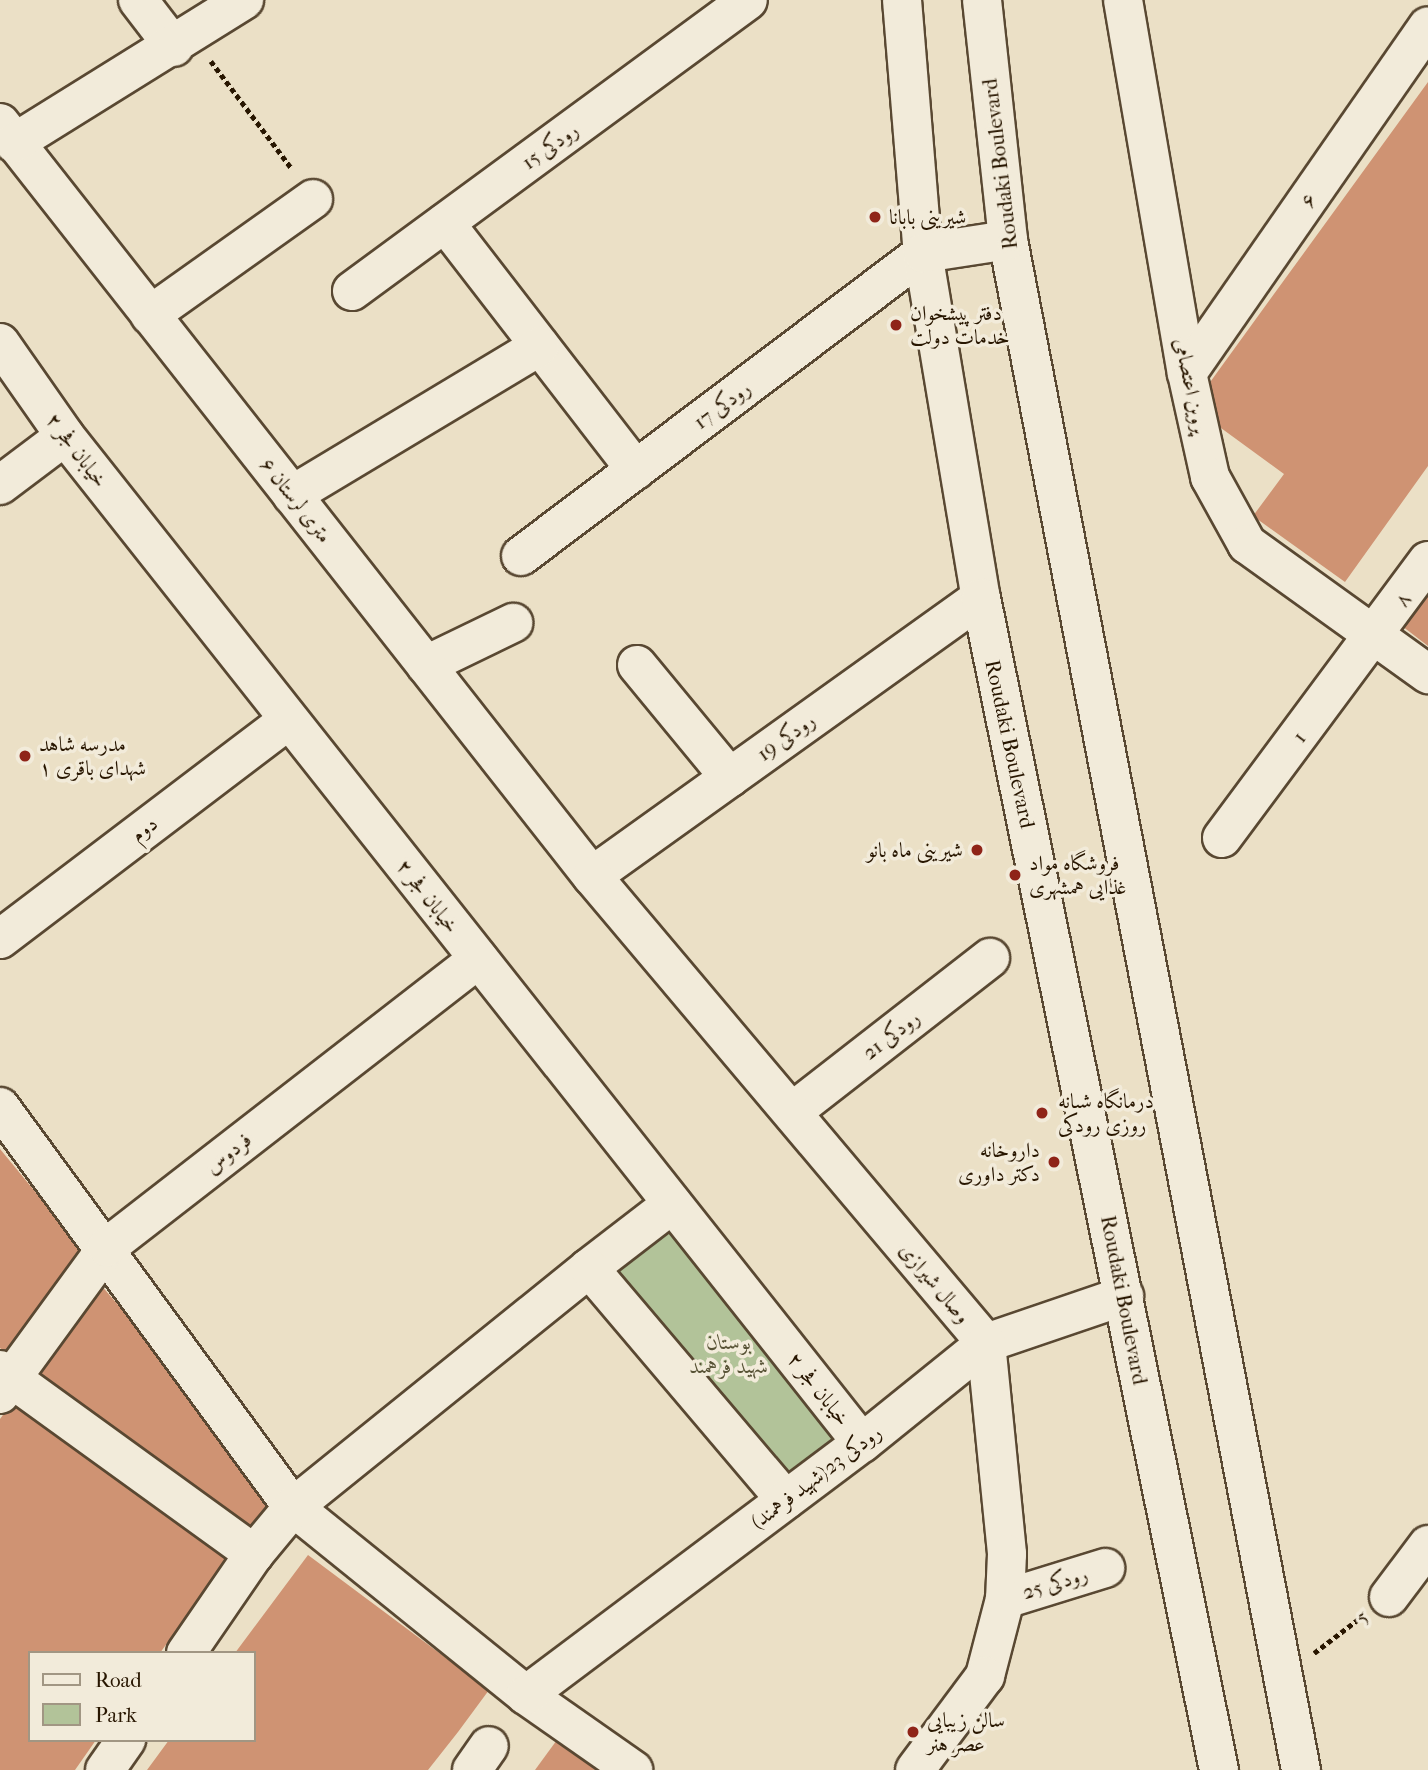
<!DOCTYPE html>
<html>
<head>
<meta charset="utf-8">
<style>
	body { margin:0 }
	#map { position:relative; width:1428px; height:1770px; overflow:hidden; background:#ebe0c6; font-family:"IM FELL French Canon",Amiri,serif }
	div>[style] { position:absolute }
	.green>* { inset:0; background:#b2c399; transform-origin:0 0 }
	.building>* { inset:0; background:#cf9373 }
	.path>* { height:4.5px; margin-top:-2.25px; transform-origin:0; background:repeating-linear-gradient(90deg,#281600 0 5px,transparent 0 8.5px) }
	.roads { filter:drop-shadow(2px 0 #594832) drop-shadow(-2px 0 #594832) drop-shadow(0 2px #594832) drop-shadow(0 -2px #594832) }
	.minor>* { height:38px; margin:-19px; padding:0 19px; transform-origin:19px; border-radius:19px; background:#f2ebda }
	.tertiary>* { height:38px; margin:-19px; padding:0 19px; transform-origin:19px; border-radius:19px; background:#f2ebda }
	.secondary>* { height:38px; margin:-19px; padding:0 19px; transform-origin:19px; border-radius:19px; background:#f2ebda }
	.dots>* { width:19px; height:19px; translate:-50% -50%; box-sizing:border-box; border:4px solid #f2ebda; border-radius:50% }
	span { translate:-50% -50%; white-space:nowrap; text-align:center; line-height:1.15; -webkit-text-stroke:7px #f2ebda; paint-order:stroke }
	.street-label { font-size:21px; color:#281600 }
	.poi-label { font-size:21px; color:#281600 }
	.left { translate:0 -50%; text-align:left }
	.right { translate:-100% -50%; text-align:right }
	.park-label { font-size:21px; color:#585336; font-style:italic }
	.legend { position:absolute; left:28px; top:1651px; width:228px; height:91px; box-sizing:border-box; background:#f2ebda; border:2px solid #a19683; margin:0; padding:9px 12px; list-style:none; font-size:21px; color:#281600 }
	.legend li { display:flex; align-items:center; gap:14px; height:35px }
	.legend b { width:35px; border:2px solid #a19683 }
</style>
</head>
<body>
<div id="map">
	<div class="green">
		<div style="left:670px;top:1224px;width:277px;height:70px;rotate:52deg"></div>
	</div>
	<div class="building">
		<div style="clip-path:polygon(1428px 82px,1428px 466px,1345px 582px,1253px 516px,1284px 474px,1210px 420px,1208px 385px)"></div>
		<div style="clip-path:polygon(1428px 591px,1428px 646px,1402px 626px)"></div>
		<div style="clip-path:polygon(0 1149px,84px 1251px,9px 1355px,0 1348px)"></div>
		<div style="clip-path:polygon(100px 1284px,189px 1387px,271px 1501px,249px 1531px,33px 1375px)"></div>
		<div style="clip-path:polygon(18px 1394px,233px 1551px,160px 1653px,30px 1653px,30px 1740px,96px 1740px,75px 1770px,0 1770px,0 1419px)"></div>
		<div style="clip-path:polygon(308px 1555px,489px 1690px,458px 1732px,428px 1770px,147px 1770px,169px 1740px,254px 1740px,254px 1653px,235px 1653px)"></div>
		<div style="clip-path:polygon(562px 1733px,612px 1770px,535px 1770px)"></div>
	</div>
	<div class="path">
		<div style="left:211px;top:61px;width:135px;rotate:53.1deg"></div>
		<div style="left:1314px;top:1653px;width:58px;rotate:-37.3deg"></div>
	</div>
	<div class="roads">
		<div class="minor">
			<div style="left:138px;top:0;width:59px;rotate:52.5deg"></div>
			<div style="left:1123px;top:0;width:378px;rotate:80.3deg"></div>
			<div style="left:1187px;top:373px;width:107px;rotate:77.5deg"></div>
			<div style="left:1210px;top:477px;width:77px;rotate:61.1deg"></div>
			<div style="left:1247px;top:544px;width:223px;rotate:35.7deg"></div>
			<div style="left:445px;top:223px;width:312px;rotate:52.3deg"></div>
			<div style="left:352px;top:291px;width:491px;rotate:-36.3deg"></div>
			<div style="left:150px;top:315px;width:200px;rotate:-35.4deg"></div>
			<div style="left:1187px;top:373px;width:422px;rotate:-55.2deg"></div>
			<div style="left:0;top:485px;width:81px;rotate:-37deg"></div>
			<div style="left:292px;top:495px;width:289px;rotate:-31deg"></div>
			<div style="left:521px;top:556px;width:503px;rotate:-37.01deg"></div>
			<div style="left:426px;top:665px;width:97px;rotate:-25.8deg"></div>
			<div style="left:637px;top:665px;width:146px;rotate:50.5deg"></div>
			<div style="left:1222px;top:838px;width:345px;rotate:-53.4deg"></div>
			<div style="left:592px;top:876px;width:478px;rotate:-35.6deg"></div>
			<div style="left:0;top:939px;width:362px;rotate:-37.2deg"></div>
			<div style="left:0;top:1107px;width:496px;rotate:53.8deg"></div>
			<div style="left:293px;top:1507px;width:299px;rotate:38.9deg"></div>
			<div style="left:526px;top:1695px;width:131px;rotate:35deg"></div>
			<div style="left:792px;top:1112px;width:251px;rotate:-37.9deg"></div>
			<div style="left:589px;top:1268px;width:105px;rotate:-37.6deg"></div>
			<div style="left:0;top:1370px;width:314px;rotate:35.9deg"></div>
			<div style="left:0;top:1394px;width:182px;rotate:-53.9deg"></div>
			<div style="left:107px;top:1247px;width:470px;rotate:-37.8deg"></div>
			<div style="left:1389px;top:1597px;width:65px;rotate:-53.1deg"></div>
			<div style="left:1005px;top:1599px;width:105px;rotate:-17.2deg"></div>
			<div style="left:186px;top:1653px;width:120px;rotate:-55.5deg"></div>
			<div style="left:254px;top:1554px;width:61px;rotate:-50.3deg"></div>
			<div style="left:293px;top:1507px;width:380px;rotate:-38.9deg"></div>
			<div style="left:589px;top:1268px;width:304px;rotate:49.7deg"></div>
			<div style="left:526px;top:1695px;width:420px;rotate:-36.9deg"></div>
			<div style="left:862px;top:1443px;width:159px;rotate:-38.9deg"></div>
			<div style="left:986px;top:1343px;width:146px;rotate:-18.8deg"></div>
			<div style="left:105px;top:1770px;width:37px;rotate:-55deg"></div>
			<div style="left:472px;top:1770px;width:29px;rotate:-55deg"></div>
		</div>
		<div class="tertiary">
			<div style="left:0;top:123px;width:958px;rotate:51.83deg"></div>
			<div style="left:592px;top:876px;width:611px;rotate:49.85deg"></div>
			<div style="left:986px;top:1343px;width:212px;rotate:84.3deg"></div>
			<div style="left:1007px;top:1554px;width:45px;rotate:92.5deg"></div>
			<div style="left:1005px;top:1599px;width:80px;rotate:104.6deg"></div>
			<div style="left:985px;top:1676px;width:117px;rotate:126.7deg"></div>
			<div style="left:14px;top:143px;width:271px;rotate:-31.9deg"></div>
			<div style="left:0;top:343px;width:113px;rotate:55deg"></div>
			<div style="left:65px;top:436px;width:1284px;rotate:51.64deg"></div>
		</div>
		<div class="secondary">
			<div style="left:902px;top:0;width:254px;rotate:85.3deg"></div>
			<div style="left:923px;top:253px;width:350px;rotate:80.5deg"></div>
			<div style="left:981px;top:598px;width:1196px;rotate:78.52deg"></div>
			<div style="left:982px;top:0;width:241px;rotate:83.8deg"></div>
			<div style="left:1008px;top:240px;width:1558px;rotate:79.16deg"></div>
			<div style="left:923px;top:253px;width:86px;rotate:-8.7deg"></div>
		</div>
	</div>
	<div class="dots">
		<div style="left:875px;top:217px;background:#8f2418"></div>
		<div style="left:896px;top:325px;background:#8f2418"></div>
		<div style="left:25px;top:756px;background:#8f2418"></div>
		<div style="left:977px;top:850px;background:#8f2418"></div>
		<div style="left:1015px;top:875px;background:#8f2418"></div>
		<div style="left:1042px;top:1113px;background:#8f2418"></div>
		<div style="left:1054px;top:1162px;background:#8f2418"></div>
		<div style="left:913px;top:1732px;background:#8f2418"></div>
	</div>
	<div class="street-label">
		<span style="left:550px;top:146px;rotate:-36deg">رودکی 15</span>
		<span style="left:1000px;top:164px;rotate:-97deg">Roudaki Boulevard</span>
		<span style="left:1308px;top:200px;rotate:-55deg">۶</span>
		<span style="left:1191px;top:386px;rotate:79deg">پروین اعتصامی</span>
		<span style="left:722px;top:405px;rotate:-37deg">رودکی 17</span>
		<span style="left:77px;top:450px;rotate:53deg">خیابان فجر ۲</span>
		<span style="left:296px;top:500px;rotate:52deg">۶ متری لرستان</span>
		<span style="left:1402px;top:599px;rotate:-55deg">۸</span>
		<span style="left:786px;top:737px;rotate:-36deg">رودکی 19</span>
		<span style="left:1299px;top:737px;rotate:-53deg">1</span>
		<span style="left:1010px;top:744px;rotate:78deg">Roudaki Boulevard</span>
		<span style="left:144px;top:829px;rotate:-37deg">دوم</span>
		<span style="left:428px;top:896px;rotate:52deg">خیابان فجر ۲</span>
		<span style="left:891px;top:1035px;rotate:-38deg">رودکی 21</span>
		<span style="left:228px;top:1153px;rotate:-38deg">فردوس</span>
		<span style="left:935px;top:1283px;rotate:50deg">وصال شیرازی</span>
		<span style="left:1124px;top:1300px;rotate:79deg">Roudaki Boulevard</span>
		<span style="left:819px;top:1389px;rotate:52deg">خیابان فجر ۲</span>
		<span style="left:816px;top:1477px;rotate:-37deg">رودکی 23(شهید فرهمند)</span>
		<span style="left:1055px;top:1583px;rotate:-17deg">رودکی 25</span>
		<span style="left:1362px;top:1617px;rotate:-37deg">5</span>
	</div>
	<div class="poi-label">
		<span class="left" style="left:889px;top:217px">شیرینی بابانا</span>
		<span class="left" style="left:910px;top:325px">دفتر پیشخوان<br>خدمات دولت</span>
		<span class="left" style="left:39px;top:756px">مدرسه شاهد<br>شهدای باقری ۱</span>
		<span class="right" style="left:963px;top:850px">شیرینی ماه بانو</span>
		<span class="left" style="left:1029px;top:875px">فروشگاه مواد<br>غذایی همشهری</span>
		<span class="left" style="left:1058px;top:1113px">درمانگاه شبانه<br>روزی رودکی</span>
		<span class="right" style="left:1040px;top:1162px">داروخانه<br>دکتر داوری</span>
		<span class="left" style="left:927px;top:1732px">سالن زیبایی<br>عصر هنر</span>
	</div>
	<div class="park-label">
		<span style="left:729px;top:1354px">بوستان<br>شهید فرهمند</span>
	</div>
	<ul class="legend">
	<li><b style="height:9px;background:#f2ebda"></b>Road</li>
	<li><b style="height:19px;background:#b2c399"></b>Park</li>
	</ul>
</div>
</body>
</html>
